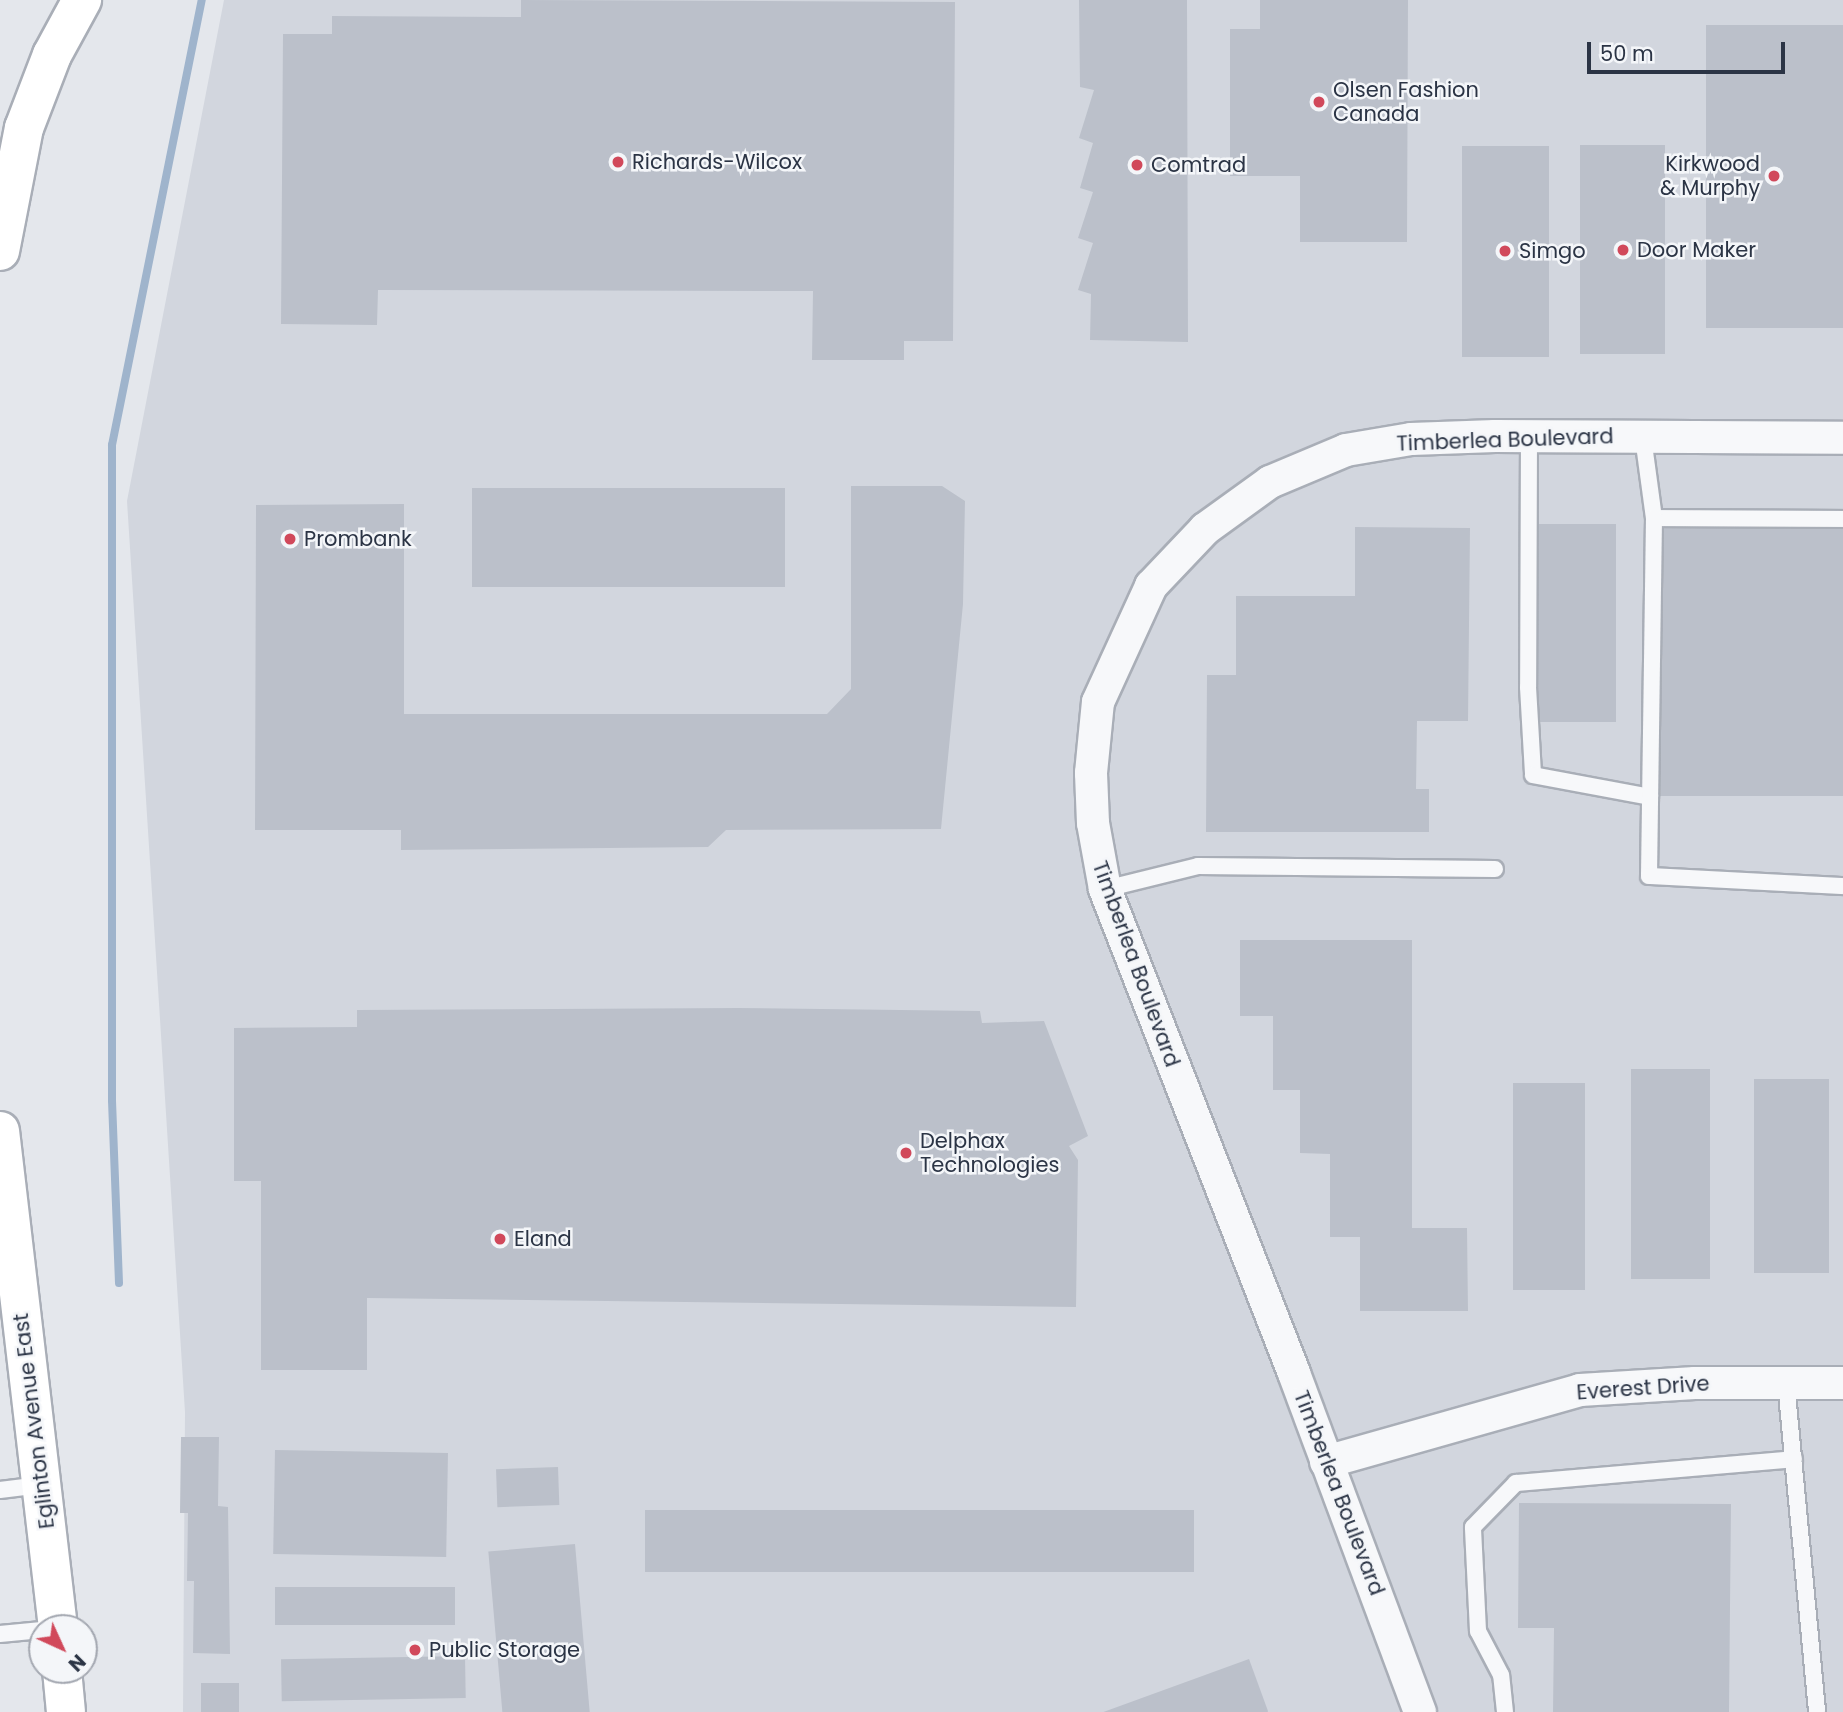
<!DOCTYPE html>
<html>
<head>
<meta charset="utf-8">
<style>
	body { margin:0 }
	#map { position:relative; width:1843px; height:1712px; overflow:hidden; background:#e4e7ec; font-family:Poppins,sans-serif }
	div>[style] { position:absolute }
	.built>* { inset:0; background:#d2d6de }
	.stream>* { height:8px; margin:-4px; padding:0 4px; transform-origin:4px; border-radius:4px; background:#9fb4cc }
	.building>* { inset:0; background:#bbc0ca; transform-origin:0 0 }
	.roads { filter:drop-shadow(2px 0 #a9aeb7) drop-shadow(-2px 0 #a9aeb7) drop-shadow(0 2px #a9aeb7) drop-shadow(0 -2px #a9aeb7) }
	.service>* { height:16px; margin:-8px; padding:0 8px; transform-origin:8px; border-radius:8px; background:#f7f8fa }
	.minor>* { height:32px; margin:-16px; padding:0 16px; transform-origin:16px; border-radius:16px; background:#f7f8fa }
	.primary>* { height:38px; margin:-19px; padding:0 19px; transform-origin:19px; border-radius:19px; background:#fff }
	.motorway>* { height:38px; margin:-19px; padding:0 19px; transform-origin:19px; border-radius:19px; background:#fff }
	.dots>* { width:19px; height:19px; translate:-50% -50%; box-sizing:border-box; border:4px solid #f4f6f9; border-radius:50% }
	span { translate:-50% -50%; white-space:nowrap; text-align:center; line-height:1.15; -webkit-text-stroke:5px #f4f6f9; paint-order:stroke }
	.poi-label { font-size:21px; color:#2b3445 }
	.left { translate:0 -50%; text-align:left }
	.right { translate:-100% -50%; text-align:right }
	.street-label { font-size:21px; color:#2b3445 }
	.north { position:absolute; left:28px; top:1614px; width:70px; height:70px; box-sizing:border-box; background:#f4f6f9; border:2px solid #a4a8b1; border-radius:50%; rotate:135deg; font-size:19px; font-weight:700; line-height:28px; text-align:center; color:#2b3445 }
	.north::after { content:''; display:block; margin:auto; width:24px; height:32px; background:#d1495b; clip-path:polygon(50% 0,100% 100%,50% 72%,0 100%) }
	.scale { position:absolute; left:1587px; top:42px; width:198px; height:32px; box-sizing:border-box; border:4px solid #2b3445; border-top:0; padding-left:9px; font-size:21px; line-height:24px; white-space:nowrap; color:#2b3445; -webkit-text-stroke:5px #f4f6f9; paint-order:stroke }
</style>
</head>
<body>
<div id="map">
	<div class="built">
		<div style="clip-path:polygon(224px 0,1843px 0,1843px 1712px,183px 1712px,185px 1412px,127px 501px)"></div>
	</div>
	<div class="stream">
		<div style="left:119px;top:1283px;width:183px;rotate:-92.2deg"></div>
		<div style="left:112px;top:1100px;width:655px;rotate:-90deg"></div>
		<div style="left:112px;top:445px;width:454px;rotate:-78.6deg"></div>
	</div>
	<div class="building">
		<div style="clip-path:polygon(521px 0,955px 2px,953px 341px,904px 341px,904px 360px,812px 360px,813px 291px,378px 290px,377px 325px,281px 324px,283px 34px,332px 34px,332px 16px,521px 17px)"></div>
		<div style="clip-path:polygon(1079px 0,1187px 0,1188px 342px,1090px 340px,1091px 294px,1078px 290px,1093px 243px,1078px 238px,1093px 192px,1080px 188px,1093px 143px,1079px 138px,1094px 90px,1080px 87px)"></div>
		<div style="clip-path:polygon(1260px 0,1408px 0,1407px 242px,1300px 242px,1300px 176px,1230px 176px,1230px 29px,1260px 29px)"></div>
		<div style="left:1706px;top:25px;width:137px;height:303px"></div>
		<div style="left:1665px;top:145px;width:209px;height:85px;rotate:90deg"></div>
		<div style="left:1462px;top:146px;width:87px;height:211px"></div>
		<div style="clip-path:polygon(851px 486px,942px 486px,965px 501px,963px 604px,941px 829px,726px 830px,708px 847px,401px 850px,401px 830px,255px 830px,256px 505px,404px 504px,404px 714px,827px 714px,851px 689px)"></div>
		<div style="left:472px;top:488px;width:313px;height:99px"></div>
		<div style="left:1535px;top:524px;width:81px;height:198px"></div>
		<div style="clip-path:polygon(1355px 527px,1470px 528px,1468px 721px,1417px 721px,1416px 789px,1429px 789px,1429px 832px,1206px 832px,1207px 675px,1236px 675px,1236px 596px,1355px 596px)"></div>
		<div style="left:1660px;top:528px;width:183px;height:268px"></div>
		<div style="clip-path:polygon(1240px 940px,1412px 940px,1412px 1228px,1467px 1228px,1468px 1311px,1360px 1311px,1360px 1237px,1330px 1237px,1330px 1154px,1300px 1153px,1300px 1090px,1273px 1090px,1273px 1016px,1240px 1016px)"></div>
		<div style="clip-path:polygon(738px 1008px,980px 1011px,982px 1023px,1044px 1021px,1088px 1136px,1069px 1146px,1078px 1160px,1076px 1307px,367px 1298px,367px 1370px,261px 1370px,261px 1181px,234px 1181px,234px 1028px,357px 1027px,357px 1010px)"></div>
		<div style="left:1631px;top:1069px;width:79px;height:210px"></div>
		<div style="left:1754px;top:1079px;width:75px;height:194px"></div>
		<div style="left:1513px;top:1083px;width:72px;height:207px"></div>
		<div style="clip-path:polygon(181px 1437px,219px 1437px,218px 1506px,228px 1507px,230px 1654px,193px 1653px,194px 1581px,187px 1581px,188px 1513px,180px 1513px)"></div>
		<div style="left:275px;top:1450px;width:173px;height:104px;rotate:1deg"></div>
		<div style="left:558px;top:1467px;width:38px;height:62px;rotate:88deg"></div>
		<div style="clip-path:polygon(1519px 1503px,1731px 1504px,1729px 1712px,1553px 1712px,1554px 1628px,1518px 1628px)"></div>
		<div style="left:645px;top:1510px;width:549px;height:62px"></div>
		<div style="left:575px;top:1544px;width:169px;height:87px;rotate:85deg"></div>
		<div style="left:275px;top:1587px;width:180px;height:38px"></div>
		<div style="left:465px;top:1656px;width:42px;height:184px;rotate:89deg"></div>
		<div style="left:1249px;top:1659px;width:56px;height:593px;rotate:70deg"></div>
		<div style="left:201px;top:1683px;width:38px;height:29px"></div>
	</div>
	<div class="roads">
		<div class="service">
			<div style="left:1529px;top:436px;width:251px;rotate:90.2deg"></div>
			<div style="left:1528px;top:687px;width:88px;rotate:86.7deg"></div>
			<div style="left:1533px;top:775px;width:119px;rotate:10.6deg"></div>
			<div style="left:1643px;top:437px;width:82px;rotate:82.3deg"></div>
			<div style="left:1654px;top:518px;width:189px;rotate:0.3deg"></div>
			<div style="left:1654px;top:518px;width:358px;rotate:90.8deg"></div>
			<div style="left:1649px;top:876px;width:194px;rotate:3deg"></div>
			<div style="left:1105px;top:889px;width:96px;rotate:-13.9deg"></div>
			<div style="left:1198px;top:866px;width:297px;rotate:0.6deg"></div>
			<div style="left:1786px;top:1383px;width:330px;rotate:84.6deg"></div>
			<div style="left:0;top:1490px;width:41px;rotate:-7deg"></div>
			<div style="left:0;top:1634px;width:42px;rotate:-5.4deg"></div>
			<div style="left:1505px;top:1712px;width:37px;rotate:-96deg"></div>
			<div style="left:1501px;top:1675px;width:50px;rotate:-117.6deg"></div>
			<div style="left:1478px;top:1631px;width:104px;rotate:-92.8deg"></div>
			<div style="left:1473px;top:1527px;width:62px;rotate:-45.7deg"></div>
			<div style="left:1516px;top:1483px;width:279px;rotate:-4.9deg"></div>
		</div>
		<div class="minor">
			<div style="left:1326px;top:1462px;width:264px;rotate:-15.8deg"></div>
			<div style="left:1580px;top:1390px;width:115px;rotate:-3.5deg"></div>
			<div style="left:1695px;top:1383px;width:148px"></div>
			<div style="left:1420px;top:1712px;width:362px;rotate:-110.4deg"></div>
			<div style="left:1294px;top:1373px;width:520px;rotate:-111.33deg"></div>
			<div style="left:1105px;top:889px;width:67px;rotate:-100.3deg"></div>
			<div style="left:1093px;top:823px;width:50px;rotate:-92.3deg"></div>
			<div style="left:1091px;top:773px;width:71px;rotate:-84.4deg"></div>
			<div style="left:1098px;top:702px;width:128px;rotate:-65.4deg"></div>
			<div style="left:1151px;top:586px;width:79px;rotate:-46.5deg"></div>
			<div style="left:1205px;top:529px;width:80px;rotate:-35.9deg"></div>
			<div style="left:1270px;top:482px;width:82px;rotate:-22.8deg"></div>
			<div style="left:1346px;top:450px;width:66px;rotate:-9.6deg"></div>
			<div style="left:1411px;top:439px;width:84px;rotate:-2deg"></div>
			<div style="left:1495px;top:436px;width:348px;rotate:0.3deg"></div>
		</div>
		<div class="primary">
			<div style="left:0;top:1131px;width:500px;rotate:83.34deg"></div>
			<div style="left:62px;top:1670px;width:42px;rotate:84.6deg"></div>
		</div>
		<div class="motorway">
			<div style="left:0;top:251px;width:125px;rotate:-79deg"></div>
			<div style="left:24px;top:128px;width:78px;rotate:-69deg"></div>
			<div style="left:52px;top:55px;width:63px;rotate:-61.4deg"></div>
		</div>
	</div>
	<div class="dots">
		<div style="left:1319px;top:102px;background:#d1495b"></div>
		<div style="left:618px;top:162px;background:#d1495b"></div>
		<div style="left:1137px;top:165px;background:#d1495b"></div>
		<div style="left:1774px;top:176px;background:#d1495b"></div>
		<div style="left:1623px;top:250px;background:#d1495b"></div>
		<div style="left:1505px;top:251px;background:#d1495b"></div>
		<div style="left:290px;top:539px;background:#d1495b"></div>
		<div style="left:906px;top:1153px;background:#d1495b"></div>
		<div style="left:500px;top:1239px;background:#d1495b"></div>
		<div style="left:415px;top:1650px;background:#d1495b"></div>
	</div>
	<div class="poi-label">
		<span class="left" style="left:1333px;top:102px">Olsen Fashion<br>Canada</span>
		<span class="left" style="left:632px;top:162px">Richards-Wilcox</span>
		<span class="right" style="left:1760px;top:176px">Kirkwood<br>&amp; Murphy</span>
		<span class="left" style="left:1151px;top:165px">Comtrad</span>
		<span class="left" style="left:1637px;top:250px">Door Maker</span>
		<span class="left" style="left:1519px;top:251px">Simgo</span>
		<span class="left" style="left:304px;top:539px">Prombank</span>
		<span class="left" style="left:920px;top:1153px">Delphax<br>Technologies</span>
		<span class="left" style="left:514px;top:1239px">Eland</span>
		<span class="left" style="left:429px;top:1650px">Public Storage</span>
	</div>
	<div class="street-label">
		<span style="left:1505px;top:440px;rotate:-2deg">Timberlea Boulevard</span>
		<span style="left:1136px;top:964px;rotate:70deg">Timberlea Boulevard</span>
		<span style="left:1643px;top:1388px;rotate:-4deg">Everest Drive</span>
		<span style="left:34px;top:1421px;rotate:-97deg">Eglinton Avenue East</span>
		<span style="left:1339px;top:1493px;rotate:69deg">Timberlea Boulevard</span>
	</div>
	<div class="north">N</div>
	<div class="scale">50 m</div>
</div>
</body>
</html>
